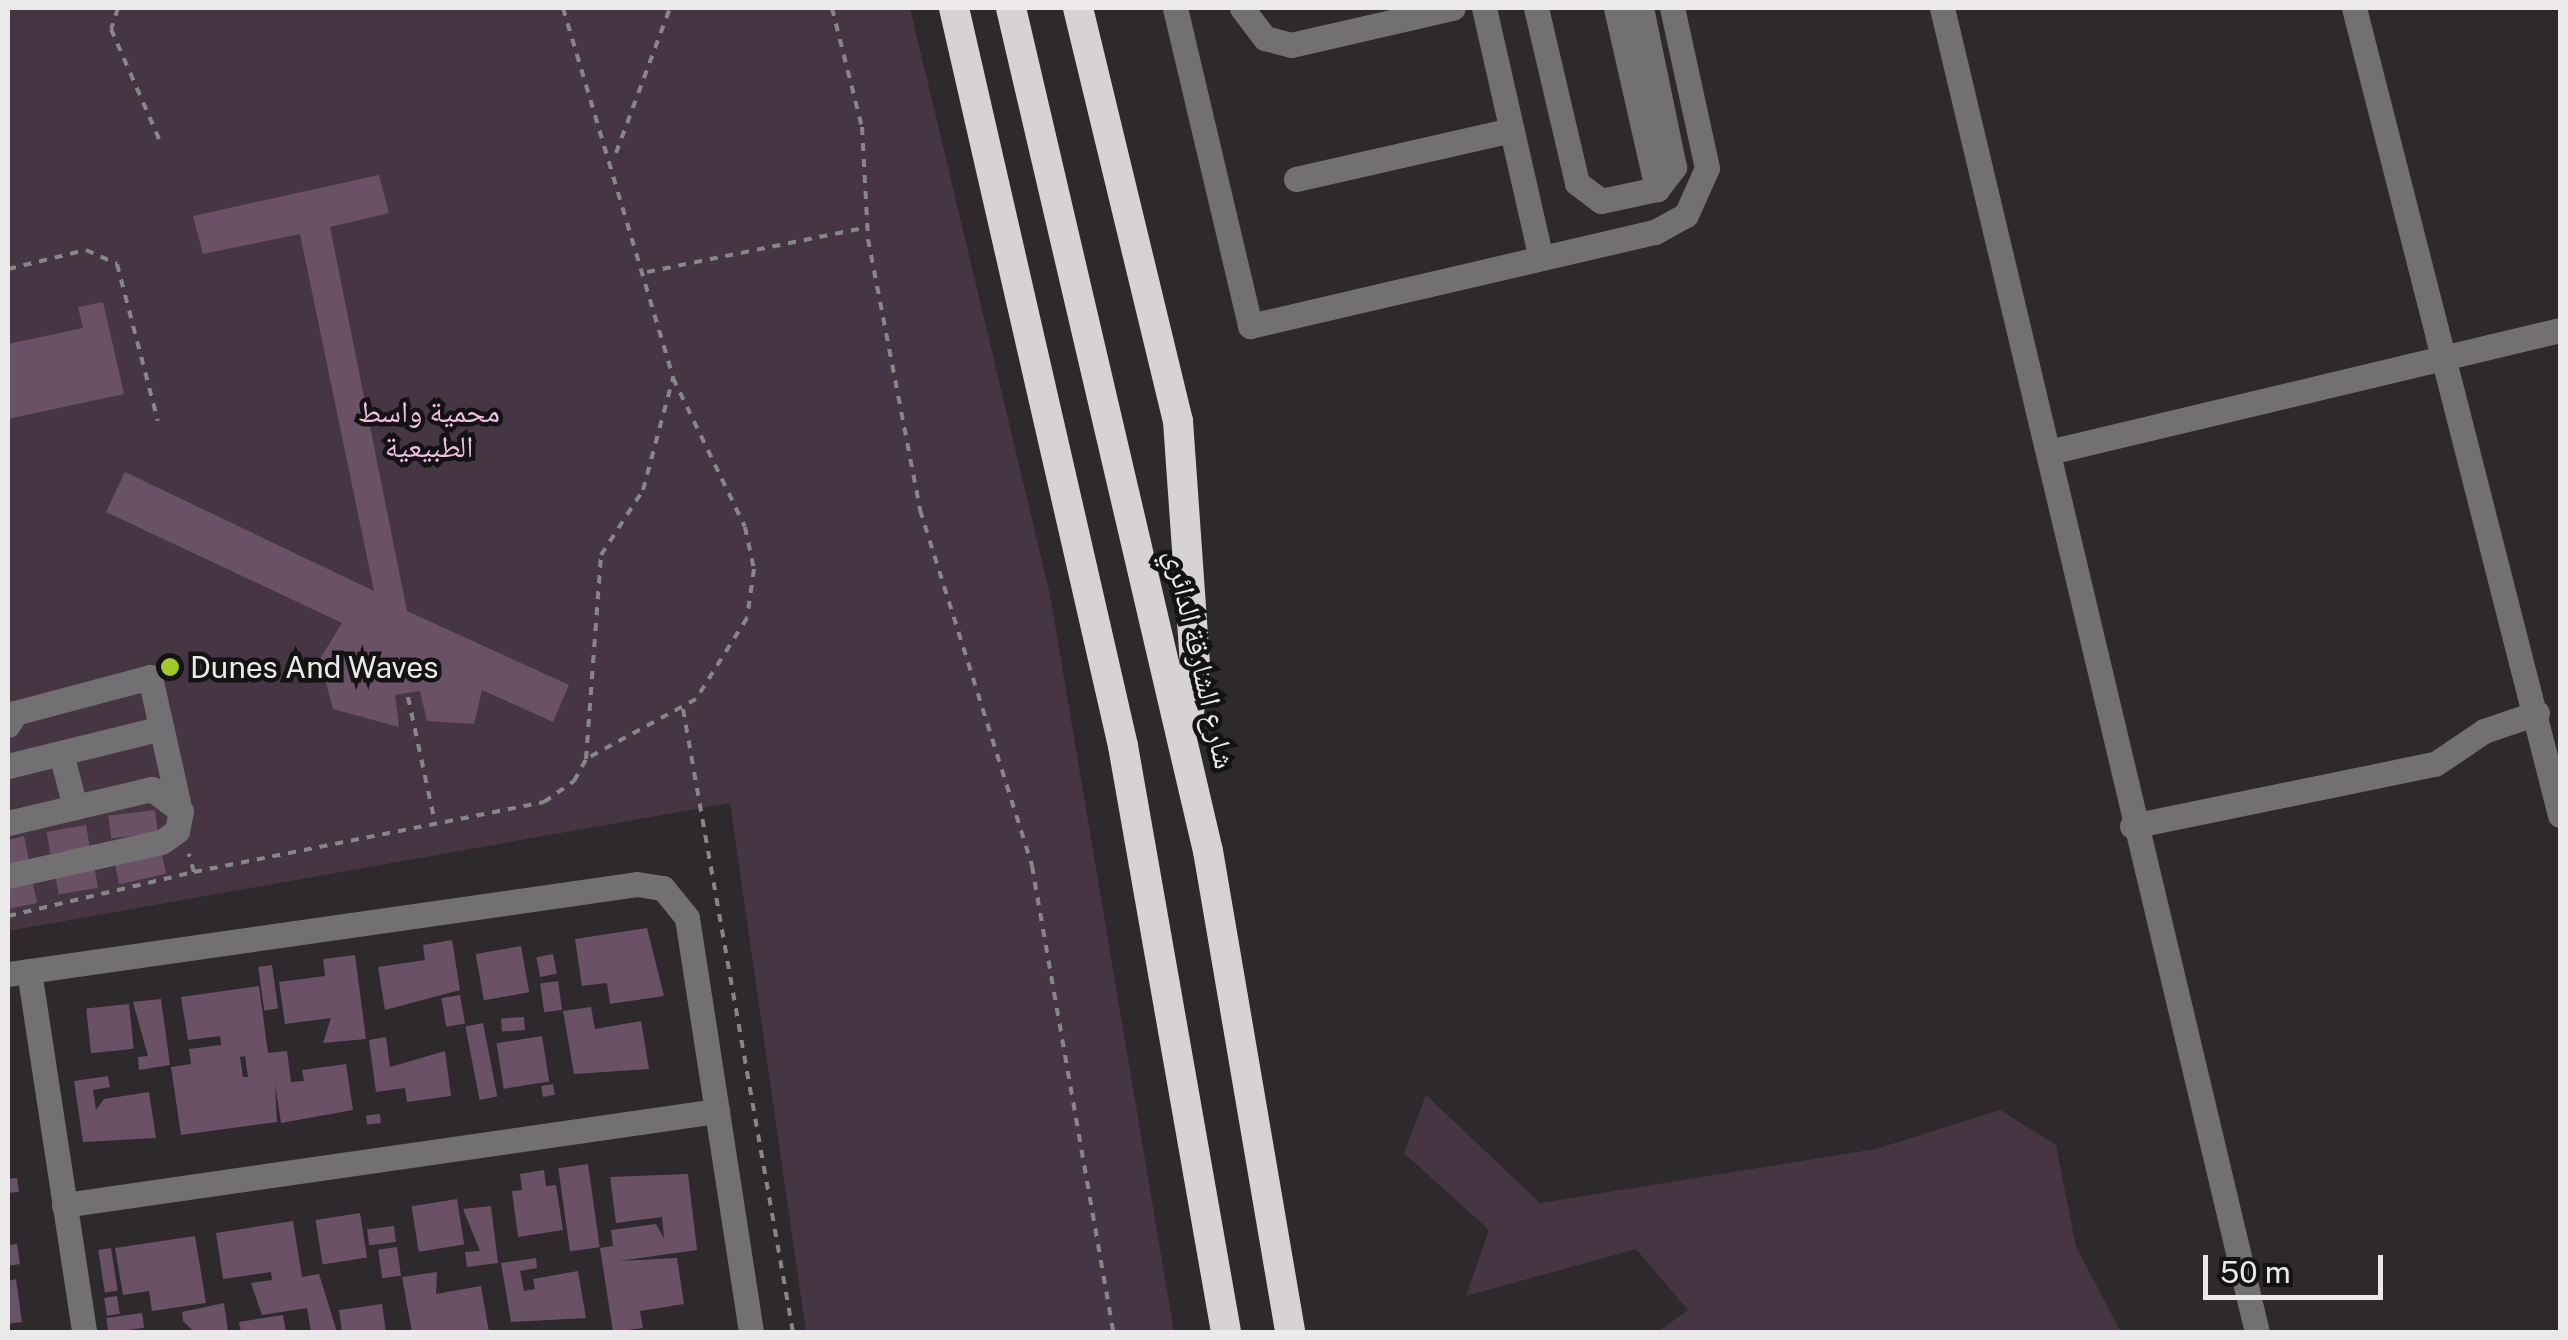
<!DOCTYPE html>
<html>
<head>
<meta charset="utf-8">
<style>
	body { margin:0 }
	#map { position:relative; width:2568px; height:1340px; overflow:hidden; background:#2d292c; font-family:"Public Sans","Noto Naskh Arabic",sans-serif }
	div>[style] { position:absolute }
	.green>* { inset:0; background:#463643 }
	.building>* { inset:0; background:#6b5166; transform-origin:0 0 }
	.path>* { height:4px; margin-top:-2px; transform-origin:0; background:repeating-linear-gradient(90deg,#898688 0 8px,transparent 0 16px) }
	.minor>* { height:25px; margin:-12.5px; padding:0 12.5px; transform-origin:12.5px; border-radius:12.5px; background:#727072 }
	.highway>* { height:30px; margin:-15px; padding:0 15px; transform-origin:15px; border-radius:15px; background:#d7d2d6 }
	.dots>* { width:28px; height:28px; translate:-50% -50%; box-sizing:border-box; border:5px solid #141314; border-radius:50% }
	span { translate:-50% -50%; white-space:nowrap; text-align:center; line-height:1.15; -webkit-text-stroke:9px #141314; paint-order:stroke }
	.park-label { font-size:30px; color:#f0bee5 }
	.street-label { font-size:30px; color:#ece9eb }
	.poi-label { font-size:30px; color:#ece9eb }
	.left { translate:0 -50%; text-align:left }
	.frame { position:absolute; inset:0; border:10px solid #ece9eb; pointer-events:none }
	.scale { position:absolute; left:2203px; top:1255px; width:180px; height:45px; box-sizing:border-box; border:5px solid #ece9eb; border-top:0; padding-left:12px; font-size:30px; line-height:35px; white-space:nowrap; color:#ece9eb; -webkit-text-stroke:8px #141314; paint-order:stroke }
</style>
</head>
<body>
<div id="map">
	<div class="green">
		<div style="clip-path:polygon(8px 8px,910px 8px,1050px 595px,1174px 1332px,806px 1332px,730px 803px,8px 931px)"></div>
		<div style="clip-path:polygon(1426px 1095px,1540px 1203px,1876px 1149px,2000px 1110px,2056px 1145px,2076px 1247px,2121px 1332px,2218px 1332px,1658px 1332px,1688px 1310px,1636px 1249px,1466px 1296px,1489px 1230px,1404px 1153px)"></div>
	</div>
	<div class="building">
		<div style="clip-path:polygon(379px 175px,389px 213px,330px 227px,407px 611px,569px 685px,553px 722px,482px 690px,474px 724px,427px 721px,420px 691px,395px 695px,399px 727px,333px 709px,320px 659px,342px 623px,106px 512px,125px 472px,374px 591px,300px 234px,203px 254px,193px 216px)"></div>
		<div style="clip-path:polygon(103px 302px,124px 394px,8px 419px,8px 344px,83px 328px,78px 307px)"></div>
		<div style="left:155px;top:810px;width:23px;height:47px;rotate:83deg"></div>
		<div style="left:86px;top:825px;width:22px;height:40px;rotate:80deg"></div>
		<div style="clip-path:polygon(24px 836px,29px 860px,8px 864px,8px 840px)"></div>
		<div style="left:161px;top:851px;width:23px;height:48px;rotate:77deg"></div>
		<div style="left:94px;top:865px;width:23px;height:40px;rotate:80deg"></div>
		<div style="clip-path:polygon(32px 879px,37px 903px,8px 909px,8px 883px)"></div>
		<div style="clip-path:polygon(647px 928px,664px 996px,610px 1004px,607px 983px,582px 986px,575px 939px)"></div>
		<div style="clip-path:polygon(452px 940px,460px 990px,385px 1010px,378px 967px,425px 960px,423px 945px)"></div>
		<div style="left:521px;top:946px;width:47px;height:46px;rotate:80deg"></div>
		<div style="left:553px;top:954px;width:20px;height:17px;rotate:79deg"></div>
		<div style="clip-path:polygon(355px 955px,366px 1039px,323px 1043px,331px 1018px,285px 1024px,279px 982px,325px 976px,323px 959px)"></div>
		<div style="left:272px;top:965px;width:44px;height:14px;rotate:82deg"></div>
		<div style="left:558px;top:981px;width:29px;height:18px;rotate:82deg"></div>
		<div style="clip-path:polygon(evenodd,259px 986px,268px 1053px,287px 1051px,291px 1082px,304px 1081px,302px 1070px,346px 1064px,353px 1110px,281px 1123px,275px 1084px,277px 1122px,181px 1135px,171px 1067px,191px 1064px,189px 1049px,221px 1045px,220px 1036px,188px 1040px,181px 997px,259px 986px,245px 1056px,248px 1077px,243px 1077px,240px 1057px,245px 1056px)"></div>
		<div style="left:460px;top:995px;width:29px;height:19px;rotate:80deg"></div>
		<div style="clip-path:polygon(161px 999px,170px 1065px,139px 1070px,138px 1057px,148px 1056px,133px 1002px)"></div>
		<div style="left:129px;top:1004px;width:45px;height:43px;rotate:84deg"></div>
		<div style="clip-path:polygon(591px 1007px,595px 1029px,641px 1021px,649px 1069px,574px 1074px,563px 1011px)"></div>
		<div style="left:524px;top:1017px;width:13px;height:23px;rotate:86deg"></div>
		<div style="left:483px;top:1023px;width:75px;height:18px;rotate:79deg"></div>
		<div style="left:542px;top:1036px;width:46px;height:46px;rotate:81deg"></div>
		<div style="clip-path:polygon(386px 1037px,390px 1067px,445px 1051px,451px 1096px,407px 1102px,405px 1088px,376px 1092px,369px 1040px)"></div>
		<div style="clip-path:polygon(108px 1076px,110px 1087px,93px 1090px,96px 1110px,104px 1099px,149px 1092px,156px 1138px,83px 1142px,74px 1081px)"></div>
		<div style="left:553px;top:1084px;width:11px;height:12px;rotate:80deg"></div>
		<div style="left:380px;top:1114px;width:9px;height:14px;rotate:84deg"></div>
		<div style="left:588px;top:1164px;width:84px;height:30px;rotate:82deg"></div>
		<div style="clip-path:polygon(544px 1170px,546px 1186px,556px 1185px,563px 1230px,518px 1237px,512px 1191px,522px 1190px,520px 1174px)"></div>
		<div style="clip-path:polygon(688px 1174px,697px 1250px,619px 1261px,677px 1258px,684px 1304px,640px 1311px,643px 1328px,613px 1332px,600px 1248px,613px 1246px,611px 1230px,656px 1224px,664px 1238px,662px 1217px,616px 1223px,610px 1177px)"></div>
		<div style="clip-path:polygon(17px 1178px,19px 1192px,8px 1193px,8px 1179px)"></div>
		<div style="left:457px;top:1199px;width:46px;height:46px;rotate:81deg"></div>
		<div style="clip-path:polygon(491px 1206px,498px 1263px,467px 1267px,465px 1252px,480px 1251px,463px 1209px)"></div>
		<div style="left:360px;top:1213px;width:45px;height:45px;rotate:81deg"></div>
		<div style="clip-path:polygon(293px 1221px,302px 1277px,319px 1274px,337px 1332px,311px 1332px,307px 1308px,262px 1315px,251px 1283px,272px 1280px,271px 1272px,223px 1279px,216px 1233px)"></div>
		<div style="left:394px;top:1226px;width:16px;height:27px;rotate:83deg"></div>
		<div style="clip-path:polygon(195px 1236px,206px 1303px,152px 1311px,149px 1291px,123px 1295px,115px 1248px)"></div>
		<div style="clip-path:polygon(17px 1244px,20px 1264px,8px 1266px,8px 1245px)"></div>
		<div style="left:397px;top:1247px;width:29px;height:19px;rotate:82deg"></div>
		<div style="left:111px;top:1248px;width:43px;height:13px;rotate:81deg"></div>
		<div style="clip-path:polygon(536px 1258px,537px 1268px,520px 1271px,524px 1291px,535px 1289px,533px 1279px,578px 1271px,586px 1318px,511px 1322px,501px 1263px)"></div>
		<div style="clip-path:polygon(437px 1272px,436px 1294px,481px 1286px,489px 1332px,412px 1332px,402px 1277px)"></div>
		<div style="clip-path:polygon(16px 1279px,22px 1322px,8px 1324px,8px 1281px)"></div>
		<div style="left:117px;top:1296px;width:18px;height:13px;rotate:81deg"></div>
		<div style="clip-path:polygon(224px 1303px,228px 1332px,194px 1332px,183px 1321px,182px 1312px)"></div>
		<div style="clip-path:polygon(382px 1304px,386px 1332px,342px 1332px,339px 1310px)"></div>
		<div style="left:142px;top:1313px;width:15px;height:36px;rotate:82deg"></div>
		<div style="clip-path:polygon(283px 1315px,286px 1332px,241px 1332px,239px 1322px)"></div>
	</div>
	<div class="path">
		<div style="left:118px;top:8px;width:22px;rotate:108deg"></div>
		<div style="left:111px;top:29px;width:128px;rotate:66.4deg"></div>
		<div style="left:563px;top:8px;width:386px;rotate:73.4deg"></div>
		<div style="left:673px;top:378px;width:165px;rotate:64.2deg"></div>
		<div style="left:745px;top:527px;width:43px;rotate:77.9deg"></div>
		<div style="left:754px;top:569px;width:49px;rotate:98.1deg"></div>
		<div style="left:747px;top:618px;width:96px;rotate:122.2deg"></div>
		<div style="left:696px;top:699px;width:125px;rotate:151.4deg"></div>
		<div style="left:832px;top:8px;width:123px;rotate:75.9deg"></div>
		<div style="left:862px;top:127px;width:112px;rotate:86.9deg"></div>
		<div style="left:868px;top:239px;width:276px;rotate:79.1deg"></div>
		<div style="left:920px;top:510px;width:373px;rotate:72.5deg"></div>
		<div style="left:1032px;top:866px;width:473px;rotate:80.1deg"></div>
		<div style="left:616px;top:153px;width:155px;rotate:-69.6deg"></div>
		<div style="left:8px;top:269px;width:80px;rotate:-13.7deg"></div>
		<div style="left:86px;top:250px;width:34px;rotate:24deg"></div>
		<div style="left:117px;top:264px;width:162px;rotate:75.4deg"></div>
		<div style="left:647px;top:272px;width:226px;rotate:-11.5deg"></div>
		<div style="left:408px;top:697px;width:129px;rotate:77.9deg"></div>
		<div style="left:683px;top:709px;width:633px;rotate:79.99deg"></div>
		<div style="left:194px;top:872px;width:357px;rotate:-11.3deg"></div>
		<div style="left:544px;top:802px;width:37px;rotate:-35deg"></div>
		<div style="left:574px;top:781px;width:25px;rotate:-61deg"></div>
		<div style="left:586px;top:759px;width:205px;rotate:-85.8deg"></div>
		<div style="left:601px;top:555px;width:77px;rotate:-57.1deg"></div>
		<div style="left:643px;top:490px;width:116px;rotate:-75deg"></div>
		<div style="left:8px;top:916px;width:191px;rotate:-13.3deg"></div>
		<div style="left:194px;top:872px;width:19px;rotate:-106deg"></div>
	</div>
	<div class="minor">
		<div style="left:1175px;top:8px;width:327px;rotate:76.7deg"></div>
		<div style="left:1250px;top:326px;width:416px;rotate:-13.1deg"></div>
		<div style="left:1655px;top:232px;width:35px;rotate:-29deg"></div>
		<div style="left:1686px;top:215px;width:51px;rotate:-65.9deg"></div>
		<div style="left:1707px;top:168px;width:164px;rotate:-102.3deg"></div>
		<div style="left:1242px;top:8px;width:38px;rotate:53deg"></div>
		<div style="left:1265px;top:38px;width:27px;rotate:15deg"></div>
		<div style="left:1291px;top:45px;width:166px;rotate:-12.9deg"></div>
		<div style="left:1484px;top:8px;width:256px;rotate:77.2deg"></div>
		<div style="left:1536px;top:8px;width:180px;rotate:76.8deg"></div>
		<div style="left:1577px;top:183px;width:30px;rotate:37deg"></div>
		<div style="left:1601px;top:201px;width:57px;rotate:-12.1deg"></div>
		<div style="left:1657px;top:189px;width:28px;rotate:-52deg"></div>
		<div style="left:1674px;top:167px;width:162px;rotate:-101.7deg"></div>
		<div style="left:1616px;top:8px;width:186px;rotate:77.2deg"></div>
		<div style="left:1942px;top:8px;width:1361px;rotate:76.62deg"></div>
		<div style="left:2354px;top:8px;width:833px;rotate:75.68deg"></div>
		<div style="left:1296px;top:179px;width:221px;rotate:-12.8deg"></div>
		<div style="left:2049px;top:452px;width:525px;rotate:-13.43deg"></div>
		<div style="left:8px;top:725px;width:14px;rotate:-60deg"></div>
		<div style="left:15px;top:713px;width:140px;rotate:-14.9deg"></div>
		<div style="left:150px;top:677px;width:128px;rotate:77.4deg"></div>
		<div style="left:61px;top:753px;width:56px;rotate:75.5deg"></div>
		<div style="left:8px;top:766px;width:158px;rotate:-13.9deg"></div>
		<div style="left:8px;top:823px;width:148px;rotate:-13.3deg"></div>
		<div style="left:152px;top:789px;width:36px;rotate:37deg"></div>
		<div style="left:181px;top:811px;width:20px;rotate:101deg"></div>
		<div style="left:177px;top:831px;width:19px;rotate:145deg"></div>
		<div style="left:161px;top:842px;width:157px;rotate:167.5deg"></div>
		<div style="left:2132px;top:826px;width:309px;rotate:-11.6deg"></div>
		<div style="left:2435px;top:764px;width:59px;rotate:-34deg"></div>
		<div style="left:2484px;top:731px;width:56px;rotate:-18.8deg"></div>
		<div style="left:29px;top:971px;width:365px;rotate:81.3deg"></div>
		<div style="left:8px;top:974px;width:635px;rotate:-8.14deg"></div>
		<div style="left:637px;top:884px;width:26px;rotate:9deg"></div>
		<div style="left:663px;top:888px;width:38px;rotate:51deg"></div>
		<div style="left:687px;top:918px;width:419px;rotate:81.2deg"></div>
		<div style="left:64px;top:1205px;width:660px;rotate:-8.19deg"></div>
	</div>
	<div class="highway">
		<div style="left:954px;top:8px;width:757px;rotate:77.1deg"></div>
		<div style="left:1123px;top:746px;width:595px;rotate:80.03deg"></div>
		<div style="left:1011px;top:8px;width:866px;rotate:76.85deg"></div>
		<div style="left:1208px;top:851px;width:488px;rotate:80.3deg"></div>
		<div style="left:1078px;top:8px;width:425px;rotate:76.4deg"></div>
		<div style="left:1178px;top:421px;width:246px;rotate:86deg"></div>
		<div style="left:1195px;top:666px;width:54px;rotate:97.4deg"></div>
	</div>
	<div class="dots">
		<div style="left:170px;top:667px;background:#a1c92a"></div>
	</div>
	<div class="park-label">
		<span style="left:429px;top:428px">محمية واسط<br>الطبيعية</span>
	</div>
	<div class="street-label">
		<span style="left:1201px;top:659px;rotate:77deg">شارع الشارقة الدائري</span>
	</div>
	<div class="poi-label">
		<span class="left" style="left:190px;top:667px">Dunes And Waves</span>
	</div>
	<div class="frame"></div>
	<div class="scale">50 m</div>
</div>
</body>
</html>
